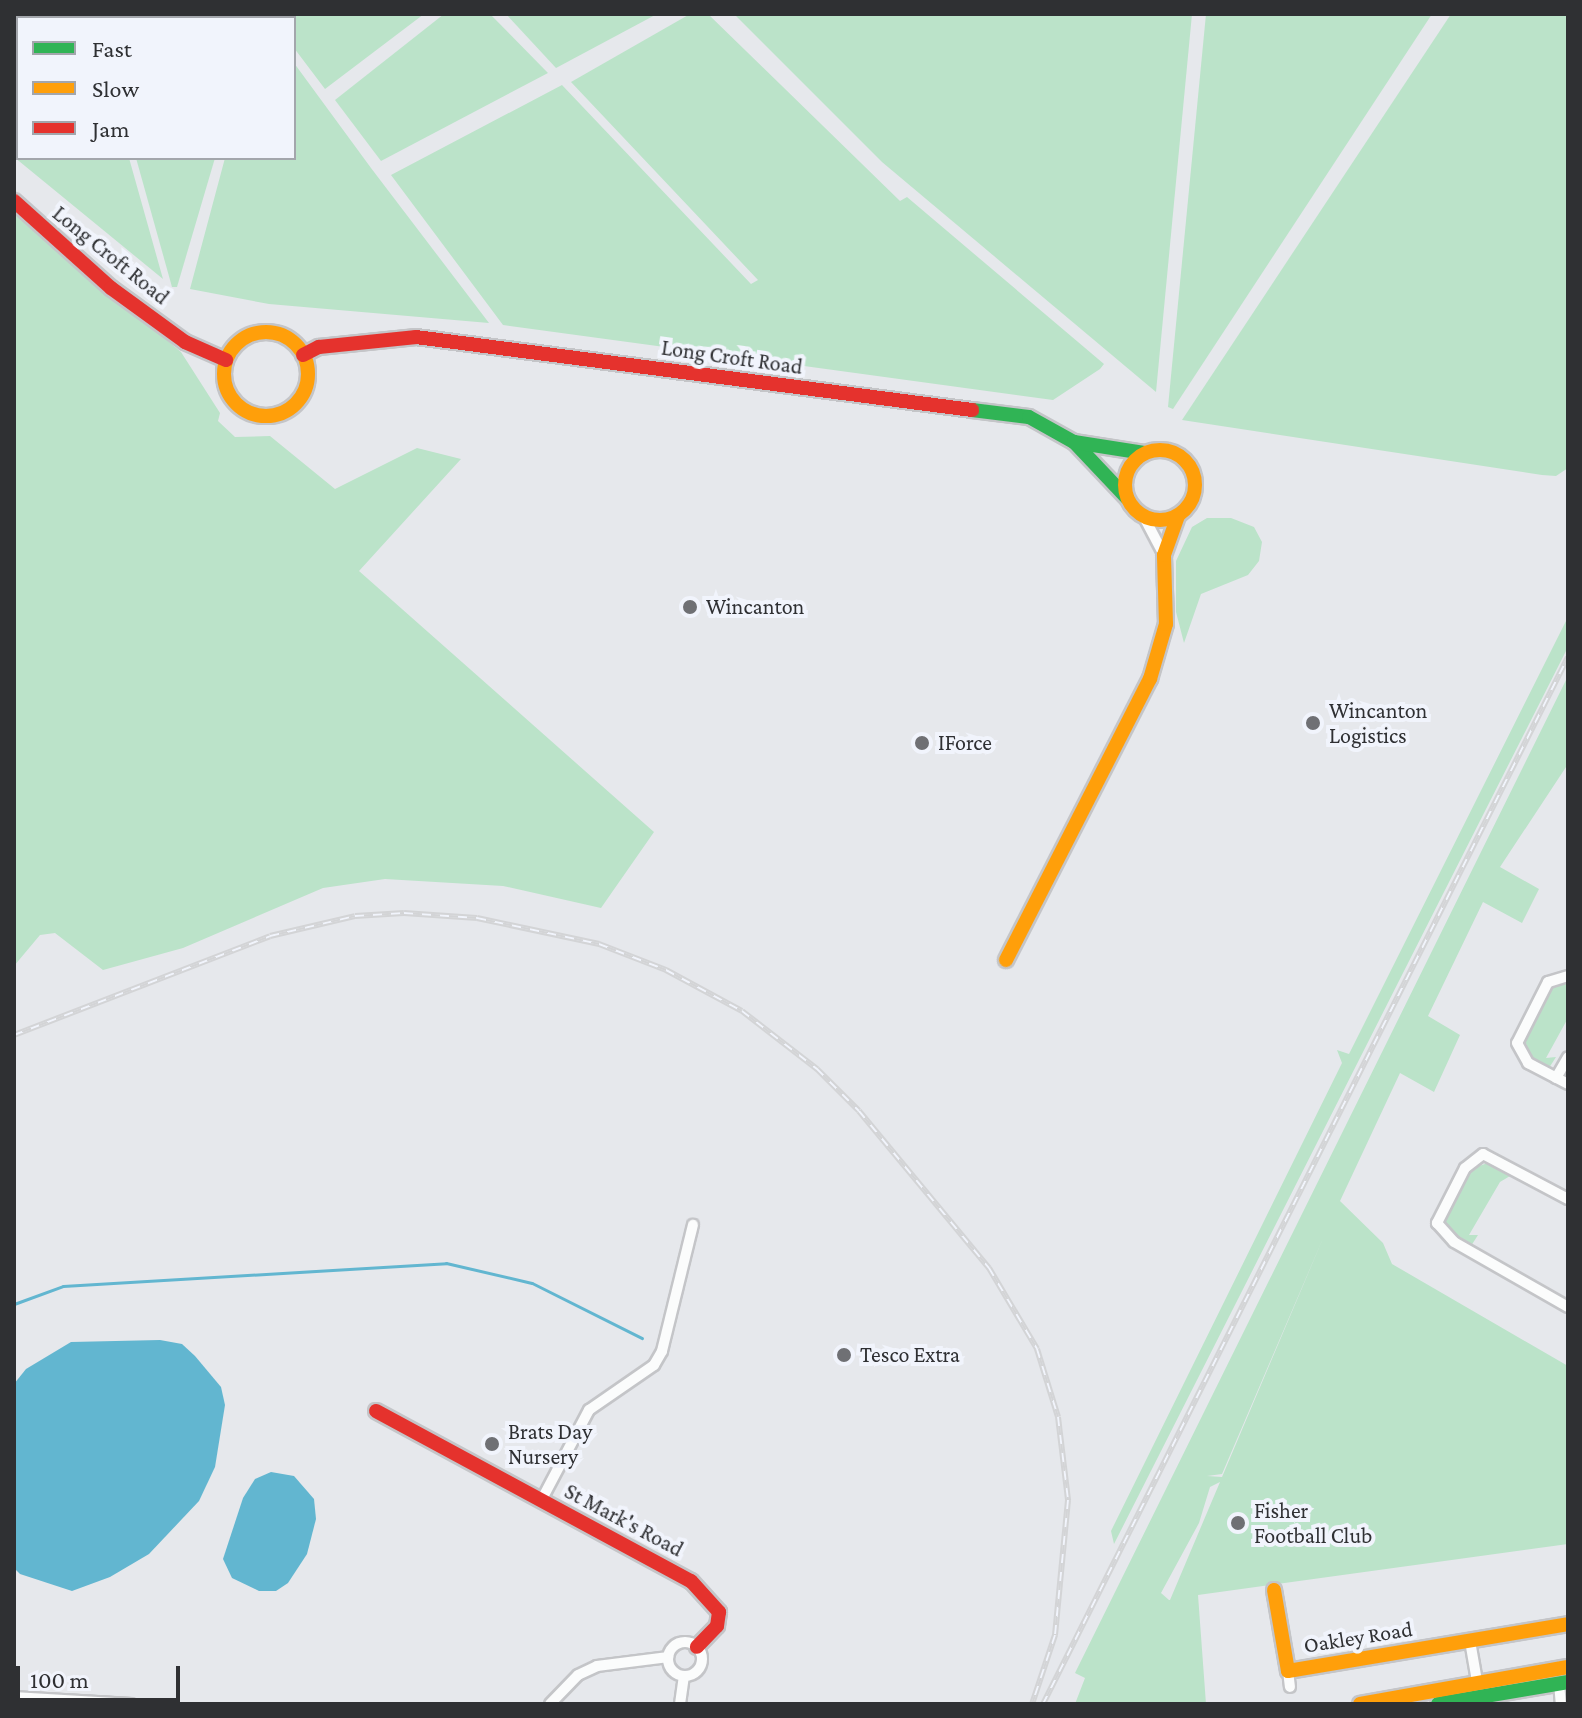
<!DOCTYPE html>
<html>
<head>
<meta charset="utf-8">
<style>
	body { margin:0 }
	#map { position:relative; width:1582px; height:1718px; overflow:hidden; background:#e6e8ec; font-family:"Crimson Pro",serif }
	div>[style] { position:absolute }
	.green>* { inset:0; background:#bbe3c9 }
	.water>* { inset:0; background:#62b6d0 }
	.stream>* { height:3px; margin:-1.5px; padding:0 1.5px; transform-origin:1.5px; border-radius:1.5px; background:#62b6d0 }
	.roads { filter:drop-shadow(2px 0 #c4c5c8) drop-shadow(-2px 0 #c4c5c8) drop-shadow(0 2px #c4c5c8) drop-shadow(0 -2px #c4c5c8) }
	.street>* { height:10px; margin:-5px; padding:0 5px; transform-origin:5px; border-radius:5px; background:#fbfcfc }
	.street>.ring { margin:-5px; padding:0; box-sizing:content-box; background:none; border:10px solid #fbfcfc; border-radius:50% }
	.fast>* { height:14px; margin:-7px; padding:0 7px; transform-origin:7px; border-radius:7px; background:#30b455 }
	.slow>* { height:14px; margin:-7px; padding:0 7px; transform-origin:7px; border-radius:7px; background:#ff9f0a }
	.slow>.ring { margin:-7px; padding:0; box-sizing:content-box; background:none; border:14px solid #ff9f0a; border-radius:50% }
	.jam>* { height:14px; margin:-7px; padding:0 7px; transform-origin:7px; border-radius:7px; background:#e5322d }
	.rail>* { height:6px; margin-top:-3px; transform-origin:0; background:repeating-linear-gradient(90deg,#f1f4fc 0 9px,#d3d4d6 0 18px); box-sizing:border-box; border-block:2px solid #d3d4d6 }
	.dots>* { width:22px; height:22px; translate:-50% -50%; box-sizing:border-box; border:4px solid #f1f4fc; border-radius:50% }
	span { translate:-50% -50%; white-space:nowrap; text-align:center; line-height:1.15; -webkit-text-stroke:8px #f1f4fc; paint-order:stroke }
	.street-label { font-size:22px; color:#2f3033 }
	.poi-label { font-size:22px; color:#2f3033 }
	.left { translate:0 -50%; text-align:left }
	.frame { position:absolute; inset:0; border:16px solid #2f3033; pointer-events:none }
	.legend { position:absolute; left:16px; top:16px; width:280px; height:144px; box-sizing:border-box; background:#f1f4fc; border:2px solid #a3a6ac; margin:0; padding:10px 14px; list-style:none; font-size:24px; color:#2f3033 }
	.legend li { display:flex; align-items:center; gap:16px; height:40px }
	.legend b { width:40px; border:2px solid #a3a6ac }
	.scale { position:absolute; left:16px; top:1666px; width:164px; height:36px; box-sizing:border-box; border:4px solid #2f3033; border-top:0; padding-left:10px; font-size:24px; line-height:28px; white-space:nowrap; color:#2f3033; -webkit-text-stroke:6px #f1f4fc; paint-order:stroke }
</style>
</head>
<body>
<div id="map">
	<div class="green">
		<div style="clip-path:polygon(14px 14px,89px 18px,18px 18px,18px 158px,129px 158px,163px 279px,14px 157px)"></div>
		<div style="clip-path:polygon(268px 14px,424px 14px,325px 89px,294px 48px,294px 18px)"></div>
		<div style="clip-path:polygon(444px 14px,490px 14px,548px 73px,381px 161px,335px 100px)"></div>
		<div style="clip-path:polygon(506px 14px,657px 14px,556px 68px)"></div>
		<div style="clip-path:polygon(690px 14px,708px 14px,900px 201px,907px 197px,1104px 364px,1100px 369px,1053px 400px,503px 325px,391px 175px,562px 85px,751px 284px,758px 280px,571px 82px)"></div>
		<div style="clip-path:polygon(734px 14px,1192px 14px,1156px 392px,882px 162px)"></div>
		<div style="clip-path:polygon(1206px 14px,1432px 14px,1173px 409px,1168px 407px)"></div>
		<div style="clip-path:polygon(1451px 14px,1568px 14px,1568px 468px,1556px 476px,1542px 475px,1182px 420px)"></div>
		<div style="clip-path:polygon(294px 63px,371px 168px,489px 323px,269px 304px,190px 289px,225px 158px,294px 158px)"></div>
		<div style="clip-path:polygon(136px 158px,215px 158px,177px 287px,172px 287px)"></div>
		<div style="clip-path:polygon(14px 211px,181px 352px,220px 413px,218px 421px,235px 437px,270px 436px,335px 489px,417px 448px,461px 459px,359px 571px,654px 832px,601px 908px,503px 886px,385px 879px,323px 888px,183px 948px,103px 970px,55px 933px,40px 935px,14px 966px)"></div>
		<div style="clip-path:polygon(1207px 518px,1231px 518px,1254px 527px,1262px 542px,1259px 561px,1248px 575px,1201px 594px,1184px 643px,1176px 612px,1176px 561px,1192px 527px)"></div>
		<div style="clip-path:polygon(1568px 617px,1568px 647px,1114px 1544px,1111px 1531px,1342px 1063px,1337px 1050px,1349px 1054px)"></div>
		<div style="clip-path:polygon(evenodd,1568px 676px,1568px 764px,1500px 867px,1539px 889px,1522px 923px,1483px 902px,1428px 1016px,1460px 1035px,1434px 1092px,1400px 1073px,1340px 1201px,1383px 1243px,1392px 1264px,1568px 1366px,1568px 1544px,1198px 1595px,1206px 1704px,1075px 1704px,1085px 1678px,1075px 1673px,1568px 676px,1324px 1236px,1222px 1477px,1207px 1476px,1222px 1474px,1324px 1236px,1568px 676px,1220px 1482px,1170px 1600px,1169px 1600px,1161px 1593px,1199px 1523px,1210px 1487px,1220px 1482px)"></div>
		<div style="clip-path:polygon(1562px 981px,1568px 982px,1568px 1018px,1546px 1058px,1556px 1057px,1549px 1068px,1531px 1058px,1524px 1038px,1553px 985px)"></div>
		<div style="clip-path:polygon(1493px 1161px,1515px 1173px,1500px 1182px,1469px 1235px,1478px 1235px,1471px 1246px,1451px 1235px,1444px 1220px,1471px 1169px)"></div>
	</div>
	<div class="water">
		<div style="clip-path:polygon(160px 1340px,182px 1344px,195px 1356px,221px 1387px,225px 1405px,215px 1467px,199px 1501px,149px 1554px,110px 1577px,72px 1591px,20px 1574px,14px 1568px,14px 1384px,26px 1369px,71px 1342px)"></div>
		<div style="clip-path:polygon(271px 1472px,294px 1476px,314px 1499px,316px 1519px,307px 1554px,288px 1583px,276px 1591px,259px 1591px,232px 1578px,223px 1559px,243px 1498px,255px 1479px)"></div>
	</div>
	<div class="stream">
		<div style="left:14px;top:1304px;width:52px;rotate:-20.2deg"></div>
		<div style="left:63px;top:1286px;width:384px;rotate:-3.4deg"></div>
		<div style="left:446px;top:1263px;width:88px;rotate:13.1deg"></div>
		<div style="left:532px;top:1283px;width:123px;rotate:26.6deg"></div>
	</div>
	<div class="roads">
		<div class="street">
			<div style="left:1143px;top:515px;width:45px;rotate:62.3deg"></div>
			<div style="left:1568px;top:976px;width:21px;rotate:163deg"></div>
			<div style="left:1548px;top:982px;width:68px;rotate:116.9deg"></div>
			<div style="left:1517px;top:1043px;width:23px;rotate:61deg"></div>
			<div style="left:1528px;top:1063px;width:45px;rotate:27.7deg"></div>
			<div style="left:1556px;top:1078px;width:24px;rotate:-60deg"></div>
			<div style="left:1568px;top:1199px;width:96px;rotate:-152.1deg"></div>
			<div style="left:1483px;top:1154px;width:23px;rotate:142deg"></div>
			<div style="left:1465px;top:1168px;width:62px;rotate:117deg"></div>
			<div style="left:1437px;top:1223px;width:25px;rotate:48deg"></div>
			<div style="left:1454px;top:1242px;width:131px;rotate:29.7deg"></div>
			<div style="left:541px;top:1501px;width:103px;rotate:-62.2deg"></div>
			<div style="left:589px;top:1410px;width:79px;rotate:-34.7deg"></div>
			<div style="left:654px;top:1365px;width:16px;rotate:-60deg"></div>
			<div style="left:662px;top:1351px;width:130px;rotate:-76.2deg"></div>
			<div style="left:1470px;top:1641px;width:41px;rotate:80.1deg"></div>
			<div class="ring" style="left:668px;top:1642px;width:24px;height:24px"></div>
			<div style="left:1288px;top:1671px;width:16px;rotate:83deg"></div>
			<div style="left:1559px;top:1683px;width:21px;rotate:85deg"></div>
			<div style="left:14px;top:1697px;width:117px;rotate:3.4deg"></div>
			<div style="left:550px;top:1704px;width:40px;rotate:-46deg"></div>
			<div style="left:578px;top:1675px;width:21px;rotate:-25deg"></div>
			<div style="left:597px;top:1666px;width:72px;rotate:-7.2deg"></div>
			<div style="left:680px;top:1704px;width:28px;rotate:-82deg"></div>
		</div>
		<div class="fast">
			<div style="left:972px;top:410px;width:57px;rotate:7deg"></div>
			<div style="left:1029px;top:417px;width:51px;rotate:29.1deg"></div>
			<div style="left:1074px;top:442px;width:77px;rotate:46.6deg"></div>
			<div style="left:1074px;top:442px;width:71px;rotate:8.9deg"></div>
			<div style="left:1438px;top:1704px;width:132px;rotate:-9.6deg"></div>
		</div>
		<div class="slow">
			<div class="ring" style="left:224px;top:332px;width:70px;height:70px"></div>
			<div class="ring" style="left:1125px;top:450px;width:56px;height:56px"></div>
			<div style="left:1006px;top:960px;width:316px;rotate:-62.9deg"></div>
			<div style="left:1150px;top:679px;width:57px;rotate:-73.8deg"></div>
			<div style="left:1166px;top:624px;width:69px;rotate:-91.7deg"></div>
			<div style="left:1164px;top:555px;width:41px;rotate:-70.3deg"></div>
			<div style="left:1274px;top:1590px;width:82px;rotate:80.2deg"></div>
			<div style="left:1288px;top:1671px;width:284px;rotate:-9.5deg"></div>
			<div style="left:1360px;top:1704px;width:211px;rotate:-10.1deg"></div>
		</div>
		<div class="jam">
			<div style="left:14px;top:201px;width:130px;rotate:41.9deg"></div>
			<div style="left:111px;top:288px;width:92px;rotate:36.1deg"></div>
			<div style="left:185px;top:342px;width:45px;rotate:23.7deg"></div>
			<div style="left:303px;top:355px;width:18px;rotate:-27deg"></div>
			<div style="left:319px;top:347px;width:98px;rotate:-5.9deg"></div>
			<div style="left:416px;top:337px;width:561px;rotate:7.48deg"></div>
			<div style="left:376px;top:1411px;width:358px;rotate:28.4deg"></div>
			<div style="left:691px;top:1581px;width:42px;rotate:47.9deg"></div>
			<div style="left:719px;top:1612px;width:14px;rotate:98deg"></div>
			<div style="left:717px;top:1626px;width:29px;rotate:134deg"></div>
		</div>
	</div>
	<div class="rail">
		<div style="left:14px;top:1035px;width:274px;rotate:-21.1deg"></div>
		<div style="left:270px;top:936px;width:87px;rotate:-13.2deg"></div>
		<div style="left:355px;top:916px;width:49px;rotate:-3.5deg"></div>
		<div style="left:404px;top:913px;width:73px;rotate:3.9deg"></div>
		<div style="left:477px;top:918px;width:125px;rotate:12deg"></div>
		<div style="left:599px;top:944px;width:72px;rotate:21.2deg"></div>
		<div style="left:666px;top:970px;width:86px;rotate:28.3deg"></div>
		<div style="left:742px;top:1011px;width:95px;rotate:37.7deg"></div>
		<div style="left:817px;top:1069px;width:59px;rotate:45deg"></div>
		<div style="left:859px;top:1111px;width:204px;rotate:50.4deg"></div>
		<div style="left:989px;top:1268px;width:94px;rotate:59.3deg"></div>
		<div style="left:1037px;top:1349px;width:71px;rotate:72.8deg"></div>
		<div style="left:1058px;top:1417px;width:84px;rotate:83.1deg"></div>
		<div style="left:1068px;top:1500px;width:136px;rotate:95.5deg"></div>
		<div style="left:1055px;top:1635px;width:73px;rotate:108.4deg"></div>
		<div style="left:1043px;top:1704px;width:1171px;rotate:-63.37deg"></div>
	</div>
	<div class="dots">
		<div style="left:690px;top:607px;background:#6f7074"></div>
		<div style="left:1313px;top:723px;background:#6f7074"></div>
		<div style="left:922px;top:743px;background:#6f7074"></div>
		<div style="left:844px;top:1355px;background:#6f7074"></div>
		<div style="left:492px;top:1444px;background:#6f7074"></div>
		<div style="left:1238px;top:1523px;background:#6f7074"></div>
	</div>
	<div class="street-label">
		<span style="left:111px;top:255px;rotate:39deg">Long Croft Road</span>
		<span style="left:732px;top:357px;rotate:8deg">Long Croft Road</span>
		<span style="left:624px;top:1520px;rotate:28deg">St Mark's Road</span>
		<span style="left:1358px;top:1637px;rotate:-9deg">Oakley Road</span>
	</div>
	<div class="poi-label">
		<span class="left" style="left:706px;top:607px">Wincanton</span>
		<span class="left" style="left:1329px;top:723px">Wincanton<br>Logistics</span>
		<span class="left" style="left:938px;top:743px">IForce</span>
		<span class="left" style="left:860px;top:1355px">Tesco Extra</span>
		<span class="left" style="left:508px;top:1444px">Brats Day<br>Nursery</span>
		<span class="left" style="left:1254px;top:1523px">Fisher<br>Football Club</span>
	</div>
	<div class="frame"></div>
	<ul class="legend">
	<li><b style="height:10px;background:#30b455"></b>Fast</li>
	<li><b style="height:10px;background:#ff9f0a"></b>Slow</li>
	<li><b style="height:10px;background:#e5322d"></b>Jam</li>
	</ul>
	<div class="scale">100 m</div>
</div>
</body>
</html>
